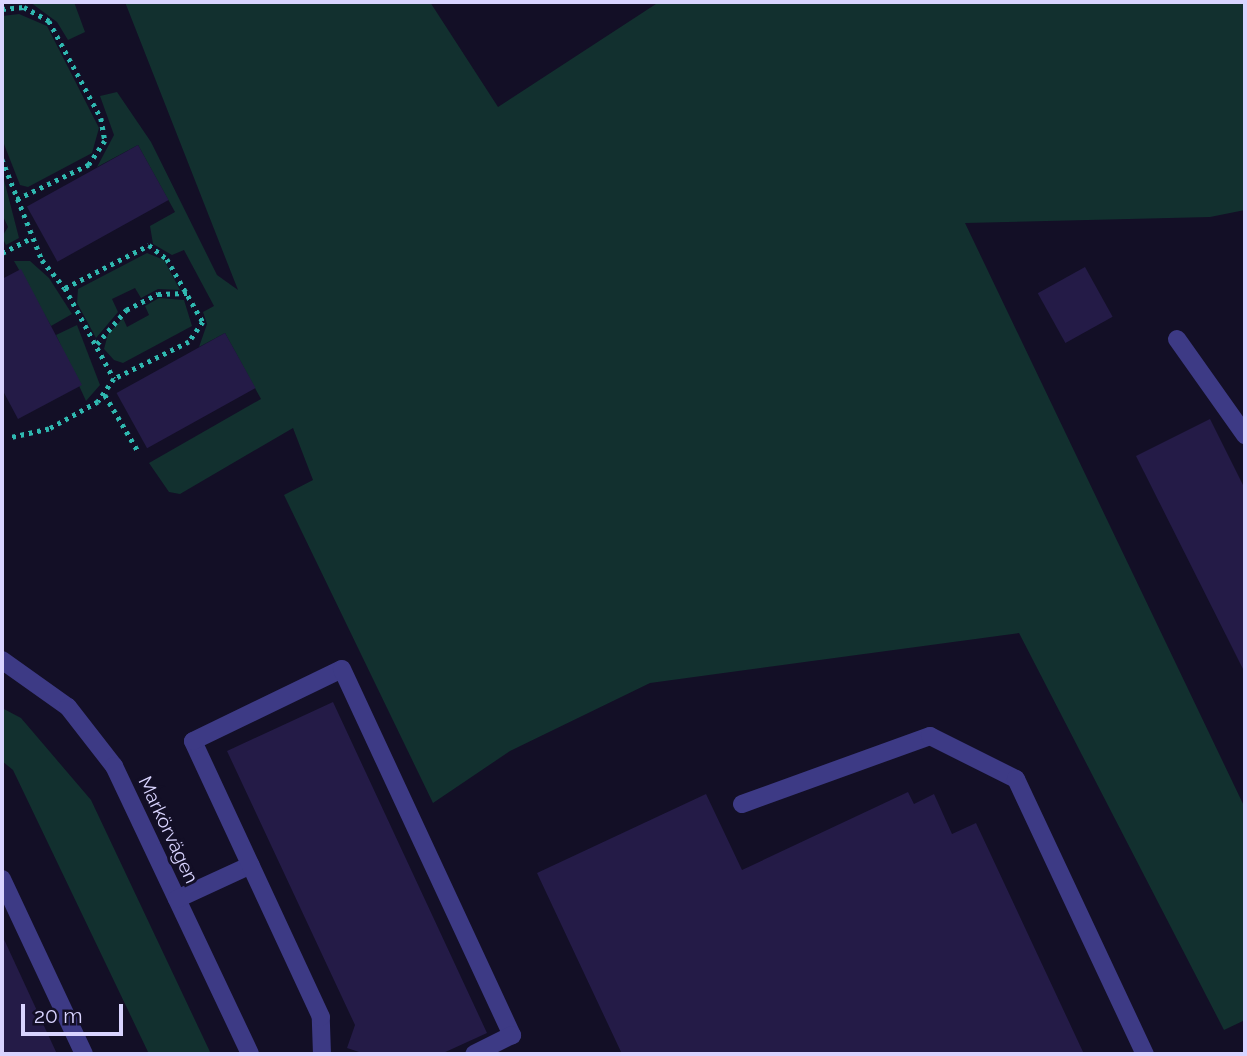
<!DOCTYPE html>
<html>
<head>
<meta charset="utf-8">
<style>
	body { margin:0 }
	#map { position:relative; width:1247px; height:1056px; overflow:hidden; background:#130f26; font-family:Raleway,sans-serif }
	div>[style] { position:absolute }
	.green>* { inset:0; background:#12302f }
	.building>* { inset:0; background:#241b47; transform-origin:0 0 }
	.path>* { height:4.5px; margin-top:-2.25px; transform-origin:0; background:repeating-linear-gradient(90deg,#2fb8b0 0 3.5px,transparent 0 8.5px) }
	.minor>* { height:18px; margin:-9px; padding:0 9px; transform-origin:9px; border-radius:9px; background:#3d3a85 }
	span { translate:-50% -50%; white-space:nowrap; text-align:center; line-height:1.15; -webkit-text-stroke:6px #130f26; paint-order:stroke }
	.street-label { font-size:19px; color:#d9d4ff }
	.frame { position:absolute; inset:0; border:4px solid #d9d4ff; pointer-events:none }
	.scale { position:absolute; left:21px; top:1004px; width:102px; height:32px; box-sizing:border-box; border:4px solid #d9d4ff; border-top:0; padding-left:9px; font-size:21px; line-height:24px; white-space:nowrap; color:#d9d4ff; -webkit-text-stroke:5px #130f26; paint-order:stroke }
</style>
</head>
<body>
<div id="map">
	<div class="green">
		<div style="clip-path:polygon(30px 2px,74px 2px,85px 32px,68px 40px,57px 22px)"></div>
		<div style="clip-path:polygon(125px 2px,430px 2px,498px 107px,659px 2px,1245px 2px,1245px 210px,1210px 217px,965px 223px,1245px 808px,1245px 1020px,1224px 1030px,1019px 633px,650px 683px,510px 751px,433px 803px,284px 495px,313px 480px,293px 428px,180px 494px,169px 492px,149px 463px,261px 399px,225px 333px,199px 347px,207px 324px,203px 312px,214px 306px,184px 250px,172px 255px,153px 244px,150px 226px,175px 212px,138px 145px,97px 167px,114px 135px,100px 96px,117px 92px,151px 142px,217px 275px,238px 290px)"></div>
		<div style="clip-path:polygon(19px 14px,47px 26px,99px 128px,92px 153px,28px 187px,20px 185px,2px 139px,2px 16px)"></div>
		<div style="clip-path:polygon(2px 172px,19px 238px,6px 245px,2px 237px,8px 227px,2px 214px)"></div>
		<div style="clip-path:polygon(147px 253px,164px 260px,180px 290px,158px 289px,141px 298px,135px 288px,112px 299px,118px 312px,96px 338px,77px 303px,78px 289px)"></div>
		<div style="clip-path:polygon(14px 261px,30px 261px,49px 278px,72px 314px,51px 326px)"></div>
		<div style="clip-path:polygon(159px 298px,184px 300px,192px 326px,123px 363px,114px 360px,104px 349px,108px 334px,123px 318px,127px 327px,149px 315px,145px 306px)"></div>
		<div style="clip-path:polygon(77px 325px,100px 385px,86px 401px,56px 335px)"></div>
		<div style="clip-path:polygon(2px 708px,21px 718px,91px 800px,211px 1054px,149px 1054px,13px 770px,2px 761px)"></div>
	</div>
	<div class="building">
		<div style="left:138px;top:145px;width:63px;height:127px;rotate:61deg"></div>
		<div style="left:1085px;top:267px;width:57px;height:54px;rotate:61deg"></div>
		<div style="clip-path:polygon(21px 269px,82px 385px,18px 419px,2px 389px,2px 279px)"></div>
		<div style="left:225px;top:333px;width:63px;height:124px;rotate:61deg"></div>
		<div style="clip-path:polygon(1210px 419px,1245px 489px,1245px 673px,1136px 456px)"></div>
		<div style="clip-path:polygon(333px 702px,487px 1033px,441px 1054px,365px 1054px,347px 1048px,355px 1025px,227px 751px)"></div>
		<div style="clip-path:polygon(908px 792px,914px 804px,934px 794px,952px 834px,976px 823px,1084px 1054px,622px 1054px,537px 873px,706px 794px,742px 870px)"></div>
		<div style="clip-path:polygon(2px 935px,57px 1054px,2px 1054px)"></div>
	</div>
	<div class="path">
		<div style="left:2px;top:9px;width:22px;rotate:-5deg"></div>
		<div style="left:24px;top:7px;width:29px;rotate:29deg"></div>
		<div style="left:49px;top:21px;width:110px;rotate:61.8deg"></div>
		<div style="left:101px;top:118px;width:23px;rotate:80deg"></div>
		<div style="left:105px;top:141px;width:29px;rotate:124deg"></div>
		<div style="left:89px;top:165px;width:83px;rotate:154.4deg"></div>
		<div style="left:2px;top:159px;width:109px;rotate:68.4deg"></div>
		<div style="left:42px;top:260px;width:36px;rotate:51deg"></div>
		<div style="left:65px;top:288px;width:103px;rotate:61.7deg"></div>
		<div style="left:114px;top:379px;width:28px;rotate:125deg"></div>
		<div style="left:98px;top:402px;width:56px;rotate:151.1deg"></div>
		<div style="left:49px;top:429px;width:41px;rotate:167.3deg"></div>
		<div style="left:2px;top:253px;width:33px;rotate:-27deg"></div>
		<div style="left:65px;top:288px;width:94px;rotate:-27.1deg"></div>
		<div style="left:149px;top:245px;width:23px;rotate:38deg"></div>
		<div style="left:167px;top:259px;width:73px;rotate:60.3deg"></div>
		<div style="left:203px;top:322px;width:24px;rotate:125deg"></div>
		<div style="left:189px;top:342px;width:84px;rotate:153.7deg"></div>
		<div style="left:97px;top:344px;width:45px;rotate:-49.5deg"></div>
		<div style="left:126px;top:310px;width:36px;rotate:-27deg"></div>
		<div style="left:158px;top:294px;width:29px;rotate:-2deg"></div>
		<div style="left:105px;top:395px;width:65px;rotate:59.5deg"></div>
	</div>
	<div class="minor">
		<div style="left:1177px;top:339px;width:118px;rotate:54.7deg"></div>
		<div style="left:2px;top:660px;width:81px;rotate:35.5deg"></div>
		<div style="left:68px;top:707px;width:75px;rotate:52.1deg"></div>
		<div style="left:114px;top:766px;width:318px;rotate:64.7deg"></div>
		<div style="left:742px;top:804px;width:200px;rotate:-19.9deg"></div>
		<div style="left:930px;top:736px;width:96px;rotate:26.6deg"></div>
		<div style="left:1016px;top:779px;width:304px;rotate:64.9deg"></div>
		<div style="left:2px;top:879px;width:193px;rotate:64.9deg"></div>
		<div style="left:177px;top:899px;width:81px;rotate:-24.7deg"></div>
		<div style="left:322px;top:1054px;width:37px;rotate:-92deg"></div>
		<div style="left:321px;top:1017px;width:304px;rotate:-114.9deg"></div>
		<div style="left:193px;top:741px;width:165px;rotate:-25.8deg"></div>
		<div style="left:342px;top:669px;width:404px;rotate:65.1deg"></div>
		<div style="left:512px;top:1035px;width:42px;rotate:153.4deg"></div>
	</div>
	<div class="street-label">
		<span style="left:168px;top:830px;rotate:65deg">Markörvägen</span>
	</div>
	<div class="frame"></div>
	<div class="scale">20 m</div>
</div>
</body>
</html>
